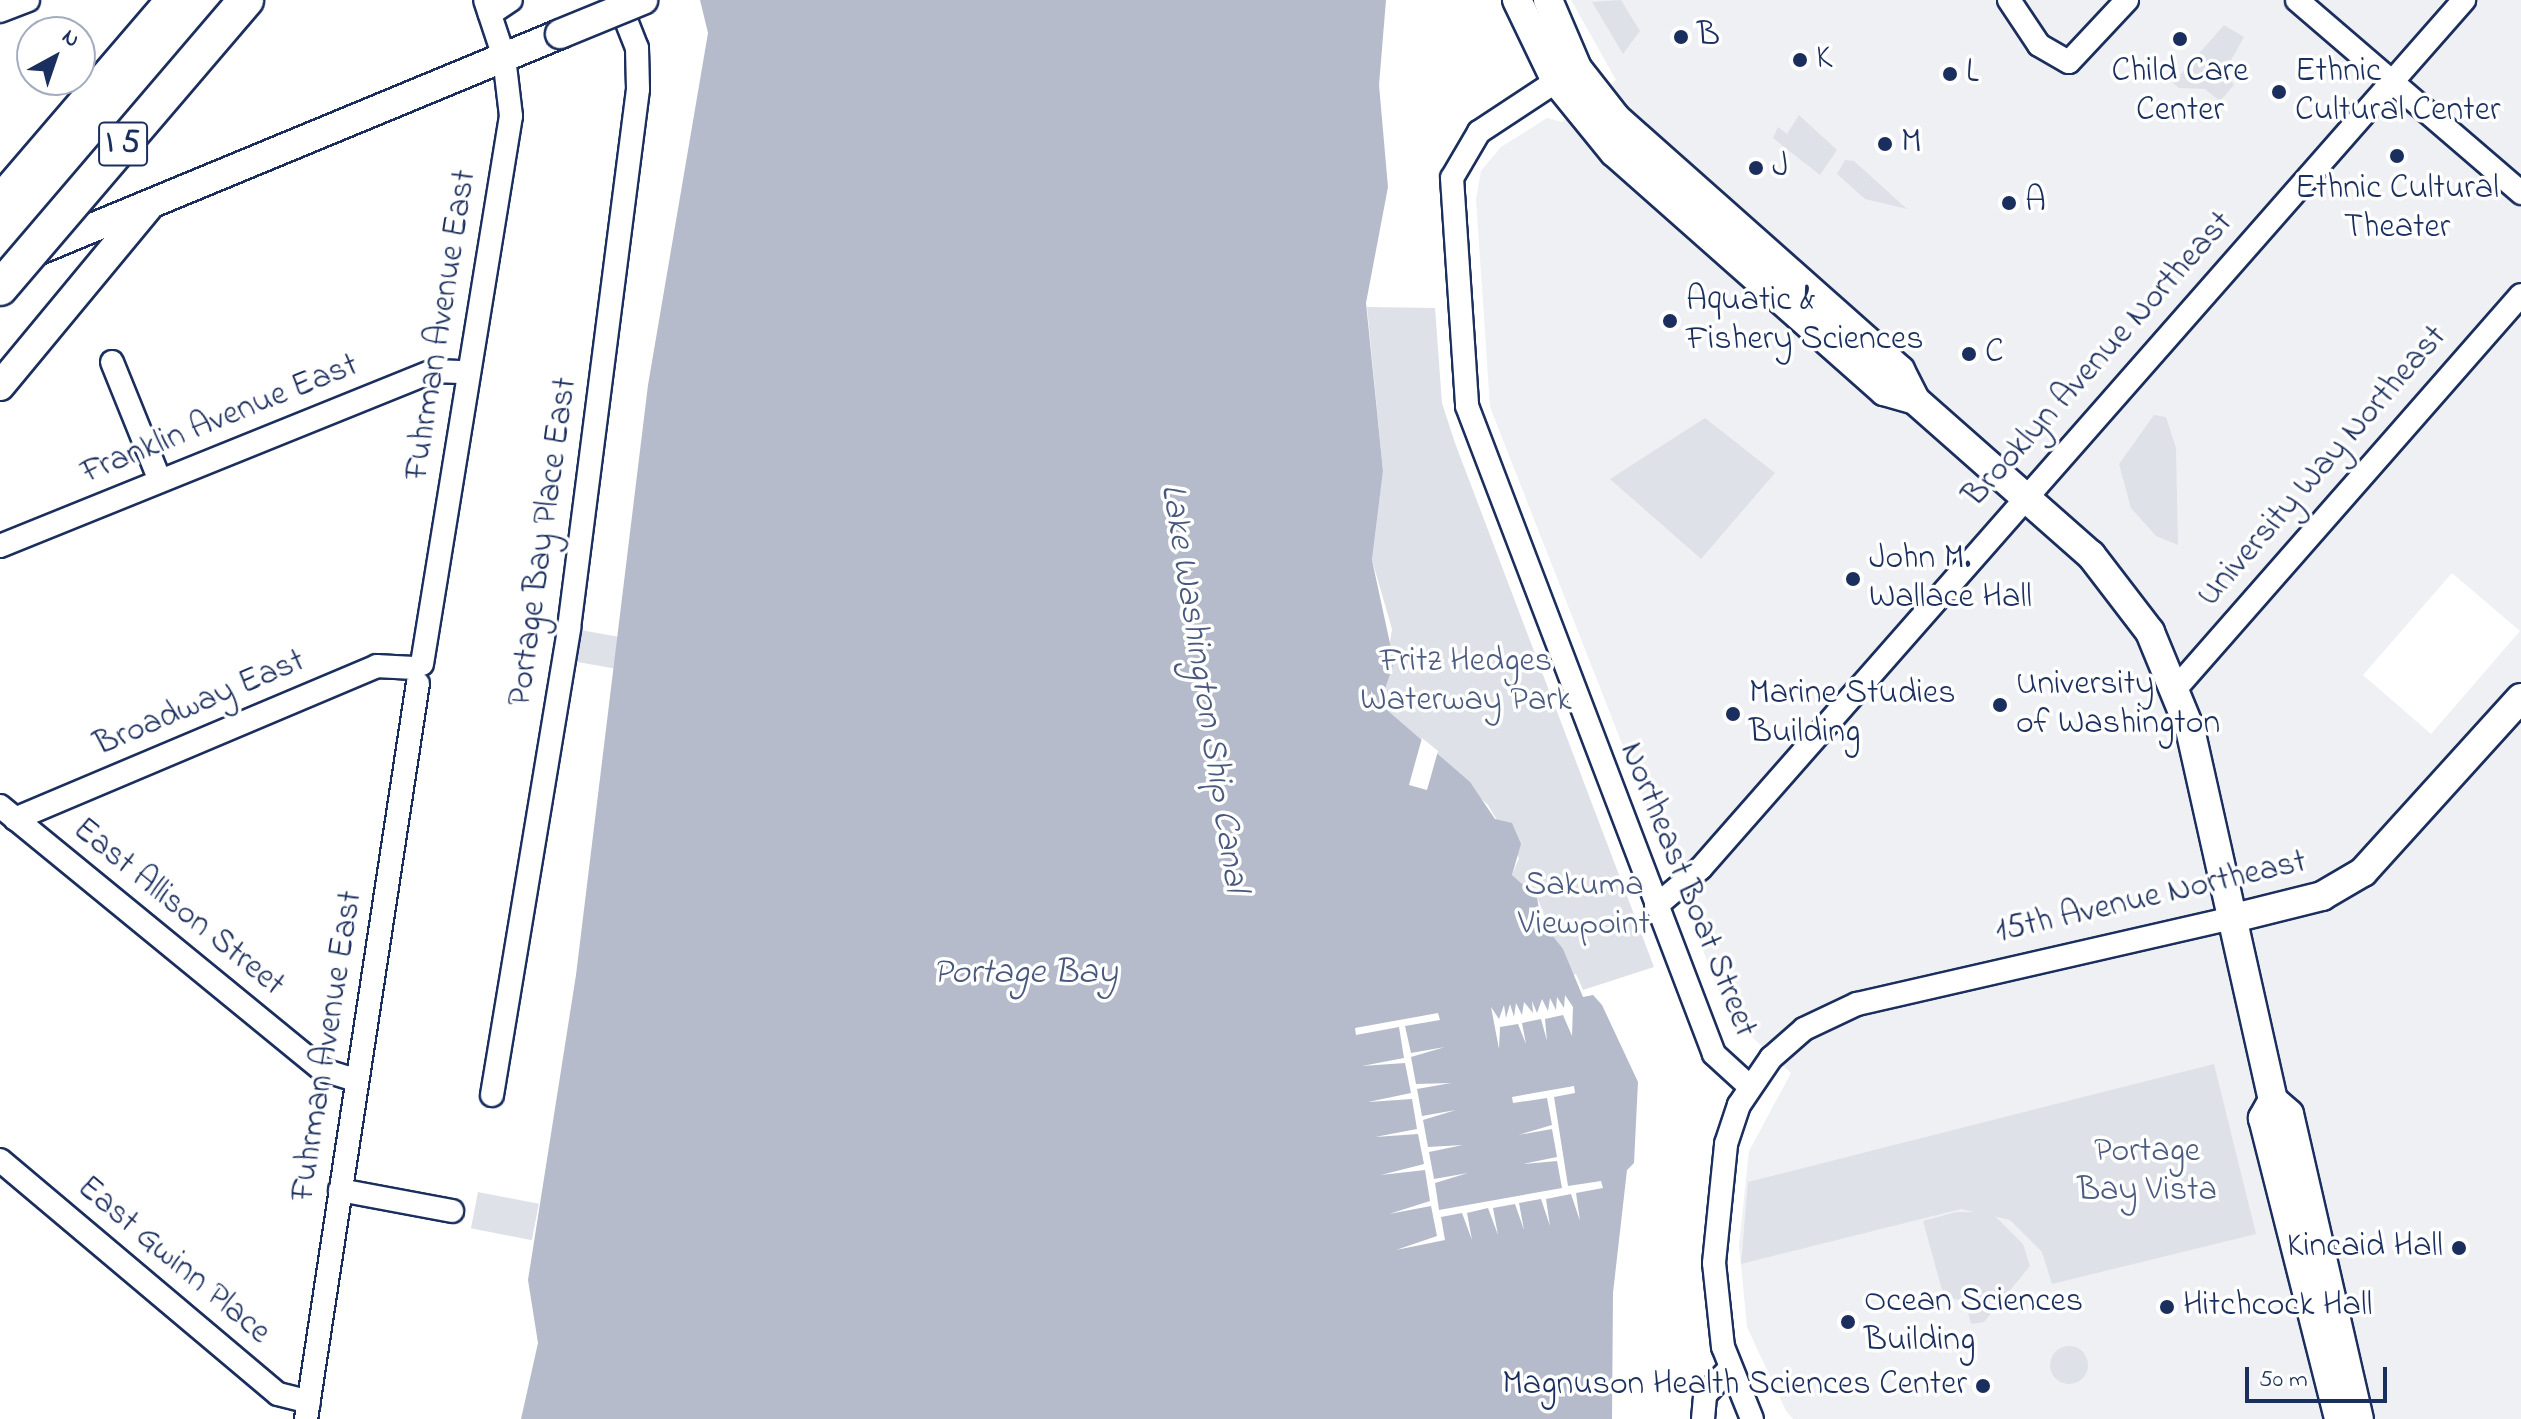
<!DOCTYPE html>
<html>
<head>
<meta charset="utf-8">
<style>
	body { margin:0 }
	#map { position:relative; width:2521px; height:1419px; overflow:hidden; background:#fff; font-family:"Indie Flower",sans-serif }
	div>[style] { position:absolute }
	.built>* { inset:0; background:#eff0f4 }
	.green>* { inset:0; background:#dee1e7; transform-origin:0 0 }
	.round { border-radius:50% }
	.water>* { inset:0; background:#b5bbca }
	.pier>* { inset:0; background:#fff }
	.roads { filter:drop-shadow(2px 0 #1b2f5e) drop-shadow(-2px 0 #1b2f5e) drop-shadow(0 2px #1b2f5e) drop-shadow(0 -2px #1b2f5e) }
	.minor>* { height:22px; margin:-11px; padding:0 11px; transform-origin:11px; border-radius:11px; background:#fff }
	.major>* { height:28px; margin:-14px; padding:0 14px; transform-origin:14px; border-radius:14px; background:#fff }
	.highway>* { height:34px; margin:-17px; padding:0 17px; transform-origin:17px; border-radius:17px; background:#fff }
	.bridges { filter:drop-shadow(2px 0 #1b2f5e) drop-shadow(-2px 0 #1b2f5e) drop-shadow(0 2px #1b2f5e) drop-shadow(0 -2px #1b2f5e) }
	.major-bridge>* { height:28px; margin:-14px; padding:0 14px; transform-origin:14px; border-radius:14px; background:#fff }
	.highway-bridge>* { height:34px; margin:-17px; padding:0 17px; transform-origin:17px; border-radius:17px; background:#fff }
	.dots>* { width:22px; height:22px; translate:-50% -50%; box-sizing:border-box; border:4px solid #fff; border-radius:50% }
	span { translate:-50% -50%; white-space:nowrap; text-align:center; line-height:1.15; -webkit-text-stroke:7px #fff; paint-order:stroke }
	.shield-label span { padding:2px 6px; background:#fff; border:2px solid; border-radius:6px; -webkit-text-stroke-width:0 }
	.shield-label { font-size:32px; color:#1b2f5e; font-weight:700 }
	.poi-label { font-size:34px; color:#1b2f5e }
	.left { translate:0 -50%; text-align:left }
	.right { translate:-100% -50%; text-align:right }
	.street-label { font-size:34px; color:#1b2f5e }
	.park-label { font-size:34px; color:#4c5c80 }
	.water-label { font-size:36px; color:#49597e; font-style:italic }
	.north { position:absolute; left:16px; top:16px; width:80px; height:80px; box-sizing:border-box; background:#fff; border:2px solid #a4acbf; border-radius:50%; rotate:40deg; font-size:22px; font-weight:700; line-height:32px; text-align:center; color:#1b2f5e }
	.north::after { content:''; display:block; margin:auto; width:28px; height:36px; background:#1b2f5e; clip-path:polygon(50% 0,100% 100%,50% 72%,0 100%) }
	.scale { position:absolute; left:2245px; top:1367px; width:142px; height:36px; box-sizing:border-box; border:4px solid #1b2f5e; border-top:0; padding-left:10px; font-size:24px; line-height:28px; white-space:nowrap; color:#1b2f5e; -webkit-text-stroke:6px #fff; paint-order:stroke }
</style>
</head>
<body>
<div id="map">
	<div class="built">
		<div style="clip-path:polygon(evenodd,1571px 0,2521px 0,2521px 1419px,1793px 1419px,1786px 1411px,1747px 1327px,1739px 1245px,1749px 1151px,1791px 1073px,1751px 1036px,1735px 1032px,1490px 407px,1476px 199px,1481px 171px,1501px 147px,1547px 118px,1562px 122px,1616px 80px,1571px 0,2452px 573px,2520px 631px,2431px 734px,2363px 675px,2452px 573px)"></div>
	</div>
	<div class="green">
		<div style="clip-path:polygon(1621px 0,1640px 31px,1623px 54px,1592px 2px)"></div>
		<div style="clip-path:polygon(2224px 25px,2244px 37px,2225px 71px,2234px 85px,2220px 101px,2205px 89px,2179px 88px,2173px 83px)"></div>
		<div style="clip-path:polygon(1799px 115px,1837px 150px,1820px 175px,1773px 138px,1778px 127px,1787px 134px)"></div>
		<div style="clip-path:polygon(1845px 160px,1854px 161px,1907px 209px,1865px 199px,1837px 174px)"></div>
		<div style="clip-path:polygon(1367px 307px,1435px 308px,1442px 403px,1455px 443px,1654px 967px,1583px 990px,1576px 974px,1568px 977px,1537px 897px,1512px 875px,1519px 858px,1488px 805px,1380px 704px,1392px 629px,1372px 560px,1383px 471px)"></div>
		<div style="clip-path:polygon(2154px 415px,2166px 417px,2176px 448px,2178px 545px,2156px 536px,2131px 508px,2119px 464px)"></div>
		<div style="clip-path:polygon(1705px 418px,1775px 473px,1701px 559px,1610px 479px)"></div>
		<div style="left:569px;top:628px;width:53px;height:32px;rotate:10deg"></div>
		<div style="clip-path:polygon(2214px 1064px,2256px 1234px,2052px 1284px,2042px 1252px,2010px 1220px,1961px 1209px,1741px 1264px,1748px 1182px)"></div>
		<div style="left:478px;top:1192px;width:62px;height:37px;rotate:11deg"></div>
		<div style="clip-path:polygon(1956px 1212px,1988px 1212px,1999px 1220px,2023px 1244px,2030px 1266px,1984px 1322px,1971px 1324px,1965px 1301px,1944px 1297px,1923px 1221px)"></div>
		<div class="round" style="left:2050px;top:1346px;width:38px;height:38px"></div>
	</div>
	<div class="water">
		<div style="clip-path:polygon(700px 0,1386px 0,1379px 85px,1388px 187px,1366px 303px,1383px 471px,1372px 560px,1394px 662px,1380px 704px,1470px 782px,1495px 819px,1512px 823px,1521px 844px,1512px 875px,1537px 897px,1541px 921px,1563px 949px,1583px 997px,1593px 995px,1602px 1005px,1638px 1082px,1634px 1163px,1627px 1170px,1613px 1293px,1612px 1419px,521px 1419px,538px 1343px,528px 1280px,576px 975px,648px 385px,708px 33px)"></div>
	</div>
	<div class="pier">
		<div style="clip-path:polygon(1422px 738px,1438px 751px,1427px 790px,1409px 785px)"></div>
		<div style="clip-path:polygon(1565px 995px,1573px 1007px,1572px 1036px,1563px 1015px,1545px 1019px,1547px 1041px,1541px 1019px,1522px 1023px,1526px 1044px,1518px 1024px,1500px 1027px,1499px 1049px,1491px 1007px,1499px 1019px,1504px 1005px,1506px 1018px,1510px 1004px,1514px 1017px,1516px 1003px,1522px 1015px,1524px 1002px,1533px 1013px,1532px 1001px,1537px 1013px,1542px 999px,1548px 1011px,1550px 998px,1556px 1010px,1557px 997px,1564px 1008px)"></div>
		<div style="clip-path:polygon(1438px 1013px,1440px 1020px,1405px 1026px,1411px 1053px,1445px 1047px,1411px 1057px,1416px 1084px,1451px 1083px,1417px 1089px,1422px 1116px,1456px 1110px,1423px 1120px,1428px 1147px,1463px 1145px,1429px 1152px,1434px 1179px,1468px 1173px,1435px 1183px,1439px 1210px,1562px 1188px,1557px 1161px,1523px 1164px,1557px 1157px,1552px 1129px,1518px 1135px,1552px 1125px,1547px 1098px,1513px 1103px,1512px 1097px,1574px 1086px,1575px 1093px,1554px 1097px,1568px 1186px,1601px 1181px,1603px 1188px,1576px 1193px,1580px 1221px,1571px 1194px,1546px 1199px,1550px 1226px,1541px 1199px,1519px 1203px,1524px 1230px,1515px 1204px,1493px 1208px,1498px 1235px,1488px 1208px,1467px 1213px,1472px 1240px,1462px 1213px,1441px 1217px,1445px 1240px,1396px 1250px,1437px 1236px,1431px 1206px,1389px 1214px,1430px 1201px,1425px 1170px,1381px 1175px,1424px 1164px,1418px 1134px,1375px 1137px,1417px 1129px,1412px 1099px,1368px 1102px,1411px 1093px,1405px 1063px,1362px 1066px,1404px 1058px,1399px 1027px,1356px 1035px,1355px 1028px)"></div>
	</div>
	<div class="roads">
		<div class="minor">
			<div style="left:2009px;top:0;width:54px;rotate:56.3deg"></div>
			<div style="left:2039px;top:45px;width:34px;rotate:30deg"></div>
			<div style="left:2069px;top:62px;width:85px;rotate:-46.9deg"></div>
			<div style="left:2297px;top:0;width:296px;rotate:40.7deg"></div>
			<div style="left:0;top:11px;width:30px;rotate:-21deg"></div>
			<div style="left:490px;top:14px;width:25px;rotate:-34deg"></div>
			<div style="left:1570px;top:72px;width:109px;rotate:146.6deg"></div>
			<div style="left:1479px;top:132px;width:53px;rotate:120.4deg"></div>
			<div style="left:1452px;top:178px;width:228px;rotate:86.2deg"></div>
			<div style="left:1467px;top:406px;width:693px;rotate:69.13deg"></div>
			<div style="left:1714px;top:1054px;width:47px;rotate:42.4deg"></div>
			<div style="left:112px;top:362px;width:128px;rotate:68deg"></div>
			<div style="left:0;top:546px;width:467px;rotate:-22deg"></div>
			<div style="left:433px;top:371px;width:34px;rotate:2deg"></div>
			<div style="left:422px;top:664px;width:555px;rotate:-80.78deg"></div>
			<div style="left:511px;top:116px;width:59px;rotate:-96.8deg"></div>
			<div style="left:504px;top:57px;width:60px;rotate:-108.4deg"></div>
			<div style="left:2178px;top:686px;width:520px;rotate:-48.74deg"></div>
			<div style="left:0;top:806px;width:417px;rotate:39.3deg"></div>
			<div style="left:323px;top:1070px;width:34px;rotate:17deg"></div>
			<div style="left:15px;top:819px;width:393px;rotate:-22.9deg"></div>
			<div style="left:377px;top:666px;width:36px;rotate:3deg"></div>
			<div style="left:1656px;top:906px;width:59px;rotate:-40.2deg"></div>
			<div style="left:1701px;top:868px;width:1156px;rotate:-48.68deg"></div>
			<div style="left:492px;top:1095px;width:473px;rotate:-80.6deg"></div>
			<div style="left:569px;top:628px;width:543px;rotate:-82.7deg"></div>
			<div style="left:638px;top:89px;width:41px;rotate:-91.4deg"></div>
			<div style="left:637px;top:48px;width:52px;rotate:-111.6deg"></div>
			<div style="left:0;top:1160px;width:363px;rotate:40.1deg"></div>
			<div style="left:278px;top:1394px;width:32px;rotate:14deg"></div>
			<div style="left:340px;top:1190px;width:114px;rotate:10.6deg"></div>
			<div style="left:306px;top:1419px;width:744px;rotate:-81.35deg"></div>
			<div style="left:1703px;top:1419px;width:24px;rotate:-85deg"></div>
			<div style="left:1705px;top:1395px;width:37px;rotate:-47deg"></div>
			<div style="left:1752px;top:1419px;width:78px;rotate:-111.9deg"></div>
			<div style="left:1723px;top:1347px;width:84px;rotate:-96.1deg"></div>
			<div style="left:1714px;top:1263px;width:120px;rotate:-84.2deg"></div>
			<div style="left:1726px;top:1144px;width:41px;rotate:-71.6deg"></div>
			<div style="left:1739px;top:1105px;width:57px;rotate:-55.8deg"></div>
			<div style="left:1771px;top:1058px;width:44px;rotate:-41.3deg"></div>
			<div style="left:1804px;top:1029px;width:59px;rotate:-25.3deg"></div>
			<div style="left:1857px;top:1004px;width:387px;rotate:-12.9deg"></div>
		</div>
		<div class="major">
			<div style="left:1517px;top:0;width:90px;rotate:64.3deg"></div>
			<div style="left:1556px;top:81px;width:92px;rotate:50.8deg"></div>
			<div style="left:1614px;top:152px;width:361px;rotate:41.5deg"></div>
			<div style="left:1884px;top:391px;width:32px;rotate:16deg"></div>
			<div style="left:1548px;top:0;width:74px;rotate:66.9deg"></div>
			<div style="left:1577px;top:68px;width:63px;rotate:52deg"></div>
			<div style="left:1616px;top:118px;width:380px;rotate:41.6deg"></div>
			<div style="left:1900px;top:370px;width:34px;rotate:63deg"></div>
			<div style="left:1915px;top:400px;width:235px;rotate:41.4deg"></div>
			<div style="left:2091px;top:555px;width:97px;rotate:52.5deg"></div>
			<div style="left:2150px;top:632px;width:105px;rotate:67.6deg"></div>
			<div style="left:2190px;top:729px;width:380px;rotate:77.4deg"></div>
			<div style="left:2273px;top:1100px;width:21px;rotate:41deg"></div>
			<div style="left:2289px;top:1114px;width:313px;rotate:77.1deg"></div>
			<div style="left:29px;top:254px;width:575px;rotate:-22.5deg"></div>
			<div style="left:0;top:386px;width:232px;rotate:-50.4deg"></div>
			<div style="left:2234px;top:918px;width:91px;rotate:-14deg"></div>
			<div style="left:2322px;top:896px;width:48px;rotate:-30.3deg"></div>
			<div style="left:2363px;top:872px;width:235px;rotate:-47.8deg"></div>
			<div style="left:2273px;top:1100px;width:21px;rotate:119deg"></div>
			<div style="left:2263px;top:1118px;width:310px;rotate:75.8deg"></div>
		</div>
		<div class="highway">
			<div style="left:0;top:203px;width:267px;rotate:-49.4deg"></div>
			<div style="left:0;top:246px;width:324px;rotate:-49.4deg"></div>
		</div>
	</div>
	<div class="bridges">
		<div class="major-bridge">
			<div style="left:560px;top:34px;width:90px;rotate:-22.3deg"></div>
		</div>
		<div class="highway-bridge">
			<div style="left:0;top:288px;width:379px;rotate:-49.5deg"></div>
		</div>
	</div>
	<div class="dots">
		<div style="left:1681px;top:37px;background:#1b2f5e"></div>
		<div style="left:2180px;top:39px;background:#1b2f5e"></div>
		<div style="left:1800px;top:60px;background:#1b2f5e"></div>
		<div style="left:1950px;top:74px;background:#1b2f5e"></div>
		<div style="left:2279px;top:92px;background:#1b2f5e"></div>
		<div style="left:1885px;top:144px;background:#1b2f5e"></div>
		<div style="left:2397px;top:156px;background:#1b2f5e"></div>
		<div style="left:1756px;top:168px;background:#1b2f5e"></div>
		<div style="left:2009px;top:203px;background:#1b2f5e"></div>
		<div style="left:1670px;top:321px;background:#1b2f5e"></div>
		<div style="left:1969px;top:354px;background:#1b2f5e"></div>
		<div style="left:1853px;top:579px;background:#1b2f5e"></div>
		<div style="left:2000px;top:705px;background:#1b2f5e"></div>
		<div style="left:1733px;top:714px;background:#1b2f5e"></div>
		<div style="left:2459px;top:1248px;background:#1b2f5e"></div>
		<div style="left:2167px;top:1307px;background:#1b2f5e"></div>
		<div style="left:1848px;top:1322px;background:#1b2f5e"></div>
		<div style="left:1983px;top:1386px;background:#1b2f5e"></div>
	</div>
	<div class="shield-label">
		<span style="left:123px;top:144px">I 5</span>
	</div>
	<div class="poi-label">
		<span class="left" style="left:1697px;top:37px">B</span>
		<span class="left" style="left:1816px;top:60px">K</span>
		<span style="left:2180px;top:92px">Child Care<br>Center</span>
		<span class="left" style="left:2295px;top:92px">Ethnic<br>Cultural Center</span>
		<span class="left" style="left:1966px;top:74px">L</span>
		<span class="left" style="left:1901px;top:144px">M</span>
		<span class="left" style="left:1772px;top:168px">J</span>
		<span style="left:2397px;top:209px">Ethnic Cultural<br>Theater</span>
		<span class="left" style="left:2025px;top:203px">A</span>
		<span class="left" style="left:1686px;top:321px">Aquatic &amp;<br>Fishery Sciences</span>
		<span class="left" style="left:1985px;top:354px">C</span>
		<span class="left" style="left:1869px;top:579px">John M.<br>Wallace Hall</span>
		<span class="left" style="left:2016px;top:705px">University<br>of Washington</span>
		<span class="left" style="left:1749px;top:714px">Marine Studies<br>Building</span>
		<span class="right" style="left:2443px;top:1248px">Kincaid Hall</span>
		<span class="left" style="left:1864px;top:1322px">Ocean Sciences<br>Building</span>
		<span class="left" style="left:2183px;top:1307px">Hitchcock Hall</span>
		<span class="right" style="left:1967px;top:1386px">Magnuson Health Sciences Center</span>
	</div>
	<div class="street-label">
		<span style="left:442px;top:325px;rotate:-81deg">Fuhrman Avenue East</span>
		<span style="left:2099px;top:360px;rotate:-48deg">Brooklyn Avenue Northeast</span>
		<span style="left:220px;top:420px;rotate:-22deg">Franklin Avenue East</span>
		<span style="left:2323px;top:467px;rotate:-49deg">University Way Northeast</span>
		<span style="left:544px;top:542px;rotate:-82deg">Portage Bay Place East</span>
		<span style="left:200px;top:704px;rotate:-23deg">Broadway East</span>
		<span style="left:1687px;top:890px;rotate:68deg">Northeast Boat Street</span>
		<span style="left:2151px;top:898px;rotate:-13deg">15th Avenue Northeast</span>
		<span style="left:178px;top:908px;rotate:39deg">East Allison Street</span>
		<span style="left:328px;top:1046px;rotate:-81deg">Fuhrman Avenue East</span>
		<span style="left:173px;top:1261px;rotate:40deg">East Gwinn Place</span>
	</div>
	<div class="park-label">
		<span style="left:1466px;top:682px">Fritz Hedges<br>Waterway Park</span>
		<span style="left:1584px;top:906px">Sakuma<br>Viewpoint</span>
		<span style="left:2147px;top:1172px">Portage<br>Bay Vista</span>
	</div>
	<div class="water-label">
		<span style="left:1203px;top:688px;rotate:81deg">Lake Washington Ship Canal</span>
		<span style="left:1025px;top:974px">Portage Bay</span>
	</div>
	<div class="north">N</div>
	<div class="scale">50 m</div>
</div>
</body>
</html>
